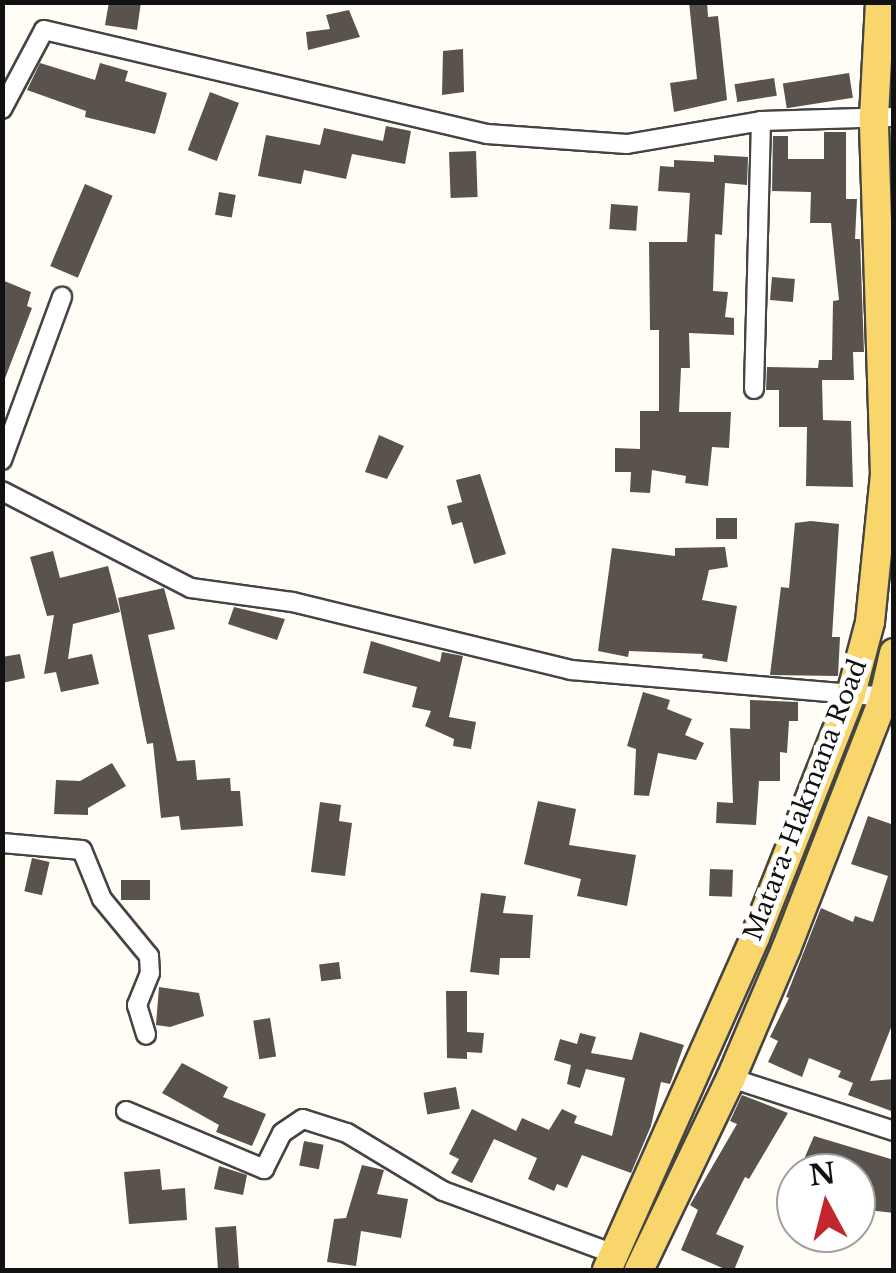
<!DOCTYPE html>
<html>
<head>
<meta charset="utf-8">
<style>
	body { margin:0 }
	#map { position:relative; width:896px; height:1273px; overflow:hidden; background:#fffdf5; font-family:"Libre Baskerville",serif }
	div>[style] { position:absolute }
	.building>* { inset:0; background:#5a524d; transform-origin:0 0 }
	.roads { filter:drop-shadow(2px 0 #444) drop-shadow(-2px 0 #444) drop-shadow(0 2px #444) drop-shadow(0 -2px #444) }
	.street>* { height:18px; margin:-9px; padding:0 9px; transform-origin:9px; border-radius:9px; background:#fff }
	.primary>* { height:28px; margin:-14px; padding:0 14px; transform-origin:14px; border-radius:14px; background:#f9d66b }
	span { translate:-50% -50%; white-space:nowrap; text-align:center; line-height:1.15; -webkit-text-stroke:10px #fff; paint-order:stroke }
	.street-label { font-size:25px; color:#111 }
	.frame { position:absolute; inset:0; border:5px solid #111; pointer-events:none }
	.north { position:absolute; left:776px; top:1153px; width:100px; height:100px; box-sizing:border-box; background:#fff; border:2px solid #a0a0a0; border-radius:50%; rotate:353deg; font-size:28px; font-weight:700; line-height:40px; text-align:center; color:#111 }
	.north::after { content:''; display:block; margin:auto; width:35px; height:45px; background:#c4262e; clip-path:polygon(50% 0,100% 100%,50% 72%,0 100%) }
</style>
</head>
<body>
<div id="map">
	<div class="building">
		<div style="clip-path:polygon(109px 2px,141px 2px,137px 30px,105px 25px)"></div>
		<div style="clip-path:polygon(689px 2px,707px 2px,708px 17px,718px 16px,727px 100px,674px 112px,670px 83px,697px 79px)"></div>
		<div style="clip-path:polygon(349px 10px,360px 37px,308px 50px,306px 32px,330px 29px,326px 15px)"></div>
		<div style="clip-path:polygon(463px 49px,464px 92px,442px 95px,443px 51px)"></div>
		<div style="clip-path:polygon(40px 63px,95px 80px,100px 63px,128px 71px,125px 81px,167px 93px,155px 134px,85px 117px,86px 111px,27px 90px)"></div>
		<div style="left:849px;top:73px;width:25px;height:67px;rotate:81deg"></div>
		<div style="left:774px;top:78px;width:18px;height:40px;rotate:81deg"></div>
		<div style="left:210px;top:92px;width:31px;height:62px;rotate:21deg"></div>
		<div style="clip-path:polygon(386px 126px,411px 131px,405px 164px,352px 154px,346px 179px,304px 170px,301px 184px,258px 176px,266px 135px,320px 145px,324px 128px,383px 141px)"></div>
		<div style="clip-path:polygon(824px 132px,846px 132px,846px 199px,857px 199px,855px 239px,860px 239px,864px 352px,853px 352px,854px 380px,822px 380px,823px 420px,851px 421px,853px 487px,806px 486px,807px 427px,779px 427px,779px 390px,766px 390px,767px 367px,818px 368px,819px 360px,832px 360px,833px 301px,839px 300px,831px 223px,810px 223px,811px 192px,772px 191px,773px 136px,788px 136px,788px 159px,824px 159px)"></div>
		<div style="left:476px;top:151px;width:46px;height:27px;rotate:88deg"></div>
		<div style="clip-path:polygon(714px 155px,748px 157px,747px 185px,725px 183px,722px 235px,715px 234px,713px 291px,728px 292px,725px 317px,734px 318px,734px 335px,689px 333px,690px 368px,681px 368px,679px 412px,731px 412px,729px 448px,712px 447px,708px 486px,685px 483px,686px 476px,652px 470px,650px 493px,630px 492px,631px 472px,615px 472px,615px 448px,640px 449px,640px 411px,659px 411px,659px 330px,650px 330px,649px 242px,687px 242px,690px 193px,658px 191px,660px 166px,674px 167px,674px 160px,714px 162px)"></div>
		<div style="left:85px;top:184px;width:30px;height:89px;rotate:23deg"></div>
		<div style="left:219px;top:192px;width:17px;height:23px;rotate:10deg"></div>
		<div style="left:611px;top:204px;width:27px;height:25px;rotate:4deg"></div>
		<div style="left:772px;top:277px;width:23px;height:23px;rotate:5deg"></div>
		<div style="clip-path:polygon(2px 280px,31px 292px,27px 306px,32px 308px,4px 381px)"></div>
		<div style="clip-path:polygon(379px 435px,404px 446px,387px 479px,365px 472px)"></div>
		<div style="clip-path:polygon(480px 474px,506px 554px,474px 564px,462px 522px,452px 525px,447px 506px,462px 502px,456px 480px)"></div>
		<div style="left:716px;top:518px;width:21px;height:21px"></div>
		<div style="clip-path:polygon(811px 521px,839px 524px,832px 637px,840px 637px,838px 676px,770px 675px,781px 587px,789px 588px,795px 523px)"></div>
		<div style="clip-path:polygon(725px 547px,728px 567px,709px 570px,702px 600px,737px 606px,727px 662px,702px 658px,703px 654px,629px 651px,628px 657px,598px 651px,612px 548px,675px 556px,675px 548px)"></div>
		<div style="clip-path:polygon(53px 551px,60px 578px,108px 566px,120px 612px,73px 624px,68px 659px,92px 654px,99px 684px,61px 692px,56px 672px,44px 674px,54px 615px,47px 616px,30px 557px)"></div>
		<div style="clip-path:polygon(164px 588px,175px 629px,148px 635px,177px 761px,195px 760px,197px 780px,230px 778px,231px 791px,240px 791px,243px 826px,181px 830px,179px 816px,161px 818px,153px 743px,147px 744px,118px 598px)"></div>
		<div style="clip-path:polygon(234px 607px,285px 619px,277px 640px,228px 624px)"></div>
		<div style="clip-path:polygon(371px 641px,440px 662px,442px 652px,463px 656px,449px 717px,476px 722px,471px 749px,453px 746px,454px 739px,425px 726px,431px 711px,412px 707px,417px 687px,363px 673px)"></div>
		<div style="clip-path:polygon(20px 654px,25px 678px,2px 683px,2px 657px)"></div>
		<div style="clip-path:polygon(643px 692px,670px 700px,667px 709px,692px 719px,685px 735px,704px 743px,696px 760px,658px 753px,649px 796px,634px 795px,636px 749px,627px 746px)"></div>
		<div style="clip-path:polygon(750px 700px,798px 702px,798px 721px,789px 721px,787px 753px,780px 752px,780px 781px,759px 781px,756px 825px,716px 823px,717px 802px,733px 803px,730px 728px,750px 729px)"></div>
		<div style="clip-path:polygon(112px 763px,126px 786px,88px 808px,88px 815px,54px 814px,56px 780px,80px 781px)"></div>
		<div style="clip-path:polygon(538px 801px,576px 809px,569px 845px,636px 855px,627px 906px,577px 896px,581px 879px,524px 864px)"></div>
		<div style="clip-path:polygon(320px 802px,341px 805px,339px 821px,352px 823px,345px 876px,311px 872px)"></div>
		<div style="clip-path:polygon(868px 816px,894px 825px,894px 1020px,870px 1081px,894px 1079px,894px 1112px,848px 1095px,853px 1083px,838px 1077px,841px 1071px,809px 1058px,802px 1077px,768px 1062px,778px 1041px,770px 1037px,789px 998px,786px 997px,821px 908px,853px 922px,855px 916px,873px 922px,888px 876px,851px 864px)"></div>
		<div style="left:32px;top:858px;width:18px;height:34px;rotate:13deg"></div>
		<div style="left:710px;top:869px;width:23px;height:27px;rotate:2deg"></div>
		<div style="left:121px;top:880px;width:29px;height:20px"></div>
		<div style="clip-path:polygon(481px 893px,506px 896px,503px 913px,533px 915px,530px 958px,500px 958px,499px 975px,470px 972px)"></div>
		<div style="left:339px;top:962px;width:17px;height:20px;rotate:83deg"></div>
		<div style="clip-path:polygon(159px 987px,199px 993px,204px 1016px,170px 1027px,156px 1025px)"></div>
		<div style="clip-path:polygon(446px 991px,467px 991px,467px 1032px,484px 1033px,482px 1053px,467px 1052px,467px 1059px,447px 1058px)"></div>
		<div style="left:270px;top:1018px;width:39px;height:17px;rotate:81deg"></div>
		<div style="clip-path:polygon(640px 1032px,684px 1045px,670px 1084px,661px 1082px,651px 1126px,631px 1173px,582px 1155px,567px 1188px,557px 1184px,554px 1191px,528px 1179px,537px 1158px,494px 1139px,472px 1183px,451px 1173px,459px 1159px,449px 1154px,472px 1109px,516px 1131px,522px 1118px,549px 1130px,562px 1109px,577px 1116px,574px 1123px,612px 1136px,625px 1078px,586px 1069px,580px 1088px,567px 1084px,571px 1065px,554px 1060px,560px 1039px,577px 1044px,580px 1033px,596px 1037px,591px 1053px,632px 1060px)"></div>
		<div style="clip-path:polygon(182px 1063px,228px 1087px,223px 1097px,266px 1114px,252px 1146px,216px 1132px,219px 1125px,162px 1093px)"></div>
		<div style="left:456px;top:1087px;width:22px;height:33px;rotate:80deg"></div>
		<div style="clip-path:polygon(742px 1095px,788px 1113px,749px 1179px,745px 1177px,716px 1234px,744px 1246px,734px 1270px,727px 1270px,681px 1250px,698px 1210px,690px 1205px,737px 1124px,730px 1121px)"></div>
		<div style="clip-path:polygon(814px 1136px,894px 1160px,894px 1213px,868px 1210px,870px 1195px,856px 1192px,856px 1173px,798px 1173px)"></div>
		<div style="left:304px;top:1141px;width:20px;height:25px;rotate:11deg"></div>
		<div style="clip-path:polygon(362px 1165px,384px 1170px,377px 1194px,408px 1199px,401px 1238px,361px 1231px,356px 1266px,327px 1262px,334px 1219px,346px 1218px)"></div>
		<div style="clip-path:polygon(219px 1166px,247px 1175px,243px 1195px,214px 1189px)"></div>
		<div style="clip-path:polygon(160px 1169px,162px 1190px,185px 1188px,187px 1220px,129px 1224px,124px 1172px)"></div>
		<div style="left:236px;top:1226px;width:44px;height:21px;rotate:86deg"></div>
	</div>
	<div class="roads">
		<div class="street">
			<div style="left:2px;top:109px;width:89px;rotate:-62deg"></div>
			<div style="left:44px;top:30px;width:455px;rotate:13.2deg"></div>
			<div style="left:487px;top:134px;width:140px;rotate:4.1deg"></div>
			<div style="left:627px;top:144px;width:136px;rotate:-9.7deg"></div>
			<div style="left:761px;top:121px;width:133px;rotate:-1.7deg"></div>
			<div style="left:754px;top:389px;width:268px;rotate:-88.5deg"></div>
			<div style="left:2px;top:460px;width:174px;rotate:-69.8deg"></div>
			<div style="left:2px;top:491px;width:212px;rotate:27.2deg"></div>
			<div style="left:191px;top:588px;width:102px;rotate:7.9deg"></div>
			<div style="left:292px;top:602px;width:287px;rotate:13.7deg"></div>
			<div style="left:571px;top:670px;width:314px;rotate:4.9deg"></div>
			<div style="left:2px;top:843px;width:80px;rotate:5deg"></div>
			<div style="left:82px;top:850px;width:53px;rotate:67.8deg"></div>
			<div style="left:102px;top:899px;width:74px;rotate:50.5deg"></div>
			<div style="left:149px;top:956px;width:17px;rotate:87deg"></div>
			<div style="left:150px;top:973px;width:35px;rotate:112deg"></div>
			<div style="left:137px;top:1005px;width:31px;rotate:73deg"></div>
			<div style="left:731px;top:1078px;width:171px;rotate:18deg"></div>
			<div style="left:126px;top:1111px;width:150px;rotate:22.8deg"></div>
			<div style="left:264px;top:1169px;width:40px;rotate:-63.4deg"></div>
			<div style="left:282px;top:1133px;width:25px;rotate:-34deg"></div>
			<div style="left:303px;top:1119px;width:46px;rotate:17.7deg"></div>
			<div style="left:347px;top:1133px;width:112px;rotate:31.1deg"></div>
			<div style="left:443px;top:1191px;width:182px;rotate:20.2deg"></div>
		</div>
		<div class="primary">
			<div style="left:607px;top:1270px;width:364px;rotate:-66deg"></div>
			<div style="left:755px;top:937px;width:261px;rotate:-68.4deg"></div>
			<div style="left:851px;top:694px;width:74px;rotate:-75.2deg"></div>
			<div style="left:870px;top:622px;width:148px;rotate:-84.2deg"></div>
			<div style="left:885px;top:475px;width:358px;rotate:-91.8deg"></div>
			<div style="left:874px;top:117px;width:115px;rotate:-87deg"></div>
			<div style="left:639px;top:1270px;width:213px;rotate:-64.4deg"></div>
			<div style="left:731px;top:1078px;width:140px;rotate:-66.9deg"></div>
			<div style="left:786px;top:949px;width:270px;rotate:-68.7deg"></div>
			<div style="left:884px;top:697px;width:45px;rotate:-77.2deg"></div>
		</div>
	</div>
	<div class="street-label">
		<span style="left:806px;top:800px;rotate:-69deg">Matara-Hakmana Road</span>
	</div>
	<div class="frame"></div>
	<div class="north">N</div>
</div>
</body>
</html>
